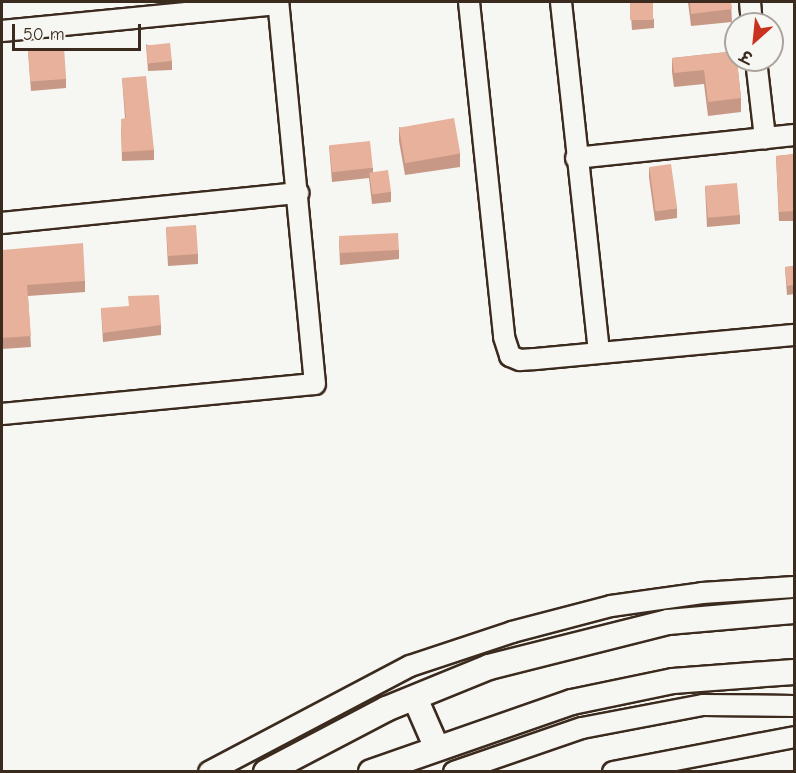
<!DOCTYPE html>
<html>
<head>
<meta charset="utf-8">
<style>
	body { margin:0 }
	#map { position:relative; width:796px; height:773px; overflow:hidden; background:#f6f6f2; font-family:"Comic Neue","Playpen Sans Deva",sans-serif }
	div>[style] { position:absolute }
	.roads { filter:drop-shadow(2px 0 #3b2a1e) drop-shadow(-2px 0 #3b2a1e) drop-shadow(0 2px #3b2a1e) drop-shadow(0 -2px #3b2a1e) }
	.minor>* { height:20px; margin:-10px; padding:0 10px; transform-origin:10px; border-radius:10px; background:#f6f6f2 }
	.tertiary>* { height:24px; margin:-12px; padding:0 12px; transform-origin:12px; border-radius:12px; background:#f6f6f2 }
	.wall>* { inset:0; background:#c79885 }
	.building>* { inset:0; background:#e7b19b; transform-origin:0 0 }
	span { translate:-50% -50%; white-space:nowrap; text-align:center; line-height:1.15; -webkit-text-stroke:5px #f6f6f2; paint-order:stroke }
	.frame { position:absolute; inset:0; border:3px solid #3b2a1e; pointer-events:none }
	.north { position:absolute; left:724px; top:12px; width:60px; height:60px; box-sizing:border-box; background:#f6f6f2; border:2px solid #aba49d; border-radius:50%; rotate:207deg; font-size:16px; font-weight:700; line-height:24px; text-align:center; color:#3b2a1e }
	.north::after { content:''; display:block; margin:auto; width:21px; height:27px; background:#c8321e; clip-path:polygon(50% 0,100% 100%,50% 72%,0 100%) }
	.scale { position:absolute; left:12px; top:24px; width:129px; height:27px; box-sizing:border-box; border:3px solid #3b2a1e; border-top:0; padding-left:8px; font-size:18px; line-height:21px; white-space:nowrap; color:#3b2a1e; -webkit-text-stroke:4px #f6f6f2; paint-order:stroke }
</style>
</head>
<body>
<div id="map">
	<div class="roads">
		<div class="minor">
			<div style="left:469px;top:2px;width:337px;rotate:84deg"></div>
			<div style="left:504px;top:337px;width:20px;rotate:72deg"></div>
			<div style="left:510px;top:356px;width:11px;rotate:22deg"></div>
			<div style="left:520px;top:360px;width:15px;rotate:-4deg"></div>
			<div style="left:535px;top:359px;width:260px;rotate:-5.3deg"></div>
			<div style="left:561px;top:2px;width:352px;rotate:83.8deg"></div>
			<div style="left:750px;top:2px;width:22px;rotate:85deg"></div>
			<div style="left:2px;top:31px;width:277px;rotate:-5.6deg"></div>
			<div style="left:756px;top:60px;width:79px;rotate:83.4deg"></div>
			<div style="left:576px;top:158px;width:219px;rotate:-6deg"></div>
			<div style="left:2px;top:223px;width:298px;rotate:-5.8deg"></div>
			<div style="left:2px;top:414px;width:314px;rotate:-5.5deg"></div>
			<div style="left:315px;top:384px;width:384px;rotate:-95.5deg"></div>
			<div style="left:209px;top:772px;width:227px;rotate:-27.8deg"></div>
			<div style="left:410px;top:666px;width:108px;rotate:-18.4deg"></div>
			<div style="left:512px;top:632px;width:102px;rotate:-14.7deg"></div>
			<div style="left:611px;top:606px;width:92px;rotate:-8.1deg"></div>
			<div style="left:702px;top:593px;width:92px;rotate:-3.7deg"></div>
			<div style="left:454px;top:772px;width:135px;rotate:-19deg"></div>
			<div style="left:582px;top:728px;width:123px;rotate:-10.8deg"></div>
			<div style="left:703px;top:705px;width:91px;rotate:0.6deg"></div>
			<div style="left:613px;top:772px;width:184px;rotate:-10.9deg"></div>
		</div>
		<div class="tertiary">
			<div style="left:415px;top:698px;width:52px;rotate:66.4deg"></div>
			<div style="left:266px;top:772px;width:136px;rotate:-27.7deg"></div>
			<div style="left:386px;top:709px;width:111px;rotate:-22.2deg"></div>
			<div style="left:489px;top:667px;width:185px;rotate:-14.1deg"></div>
			<div style="left:668px;top:622px;width:126px;rotate:-5deg"></div>
			<div style="left:371px;top:772px;width:213px;rotate:-19.2deg"></div>
			<div style="left:572px;top:702px;width:103px;rotate:-11.7deg"></div>
			<div style="left:673px;top:681px;width:121px;rotate:-4.3deg"></div>
		</div>
	</div>
	<div class="wall">
		<div style="clip-path:polygon(630px 2px,654px 19px,654px 28px,632px 30px)"></div>
		<div style="clip-path:polygon(688px 2px,731px 2px,732px 22px,691px 26px)"></div>
		<div style="clip-path:polygon(146px 44px,172px 61px,172px 70px,148px 71px)"></div>
		<div style="clip-path:polygon(28px 51px,66px 79px,66px 88px,31px 91px)"></div>
		<div style="clip-path:polygon(736px 51px,741px 98px,741px 112px,708px 116px,704px 84px,674px 87px,672px 72px,672px 58px)"></div>
		<div style="clip-path:polygon(122px 78px,154px 150px,154px 160px,122px 161px,121px 128px,125px 118px)"></div>
		<div style="clip-path:polygon(399px 127px,460px 153px,460px 167px,405px 175px,399px 141px)"></div>
		<div style="clip-path:polygon(329px 146px,373px 168px,373px 172px,391px 192px,391px 202px,372px 204px,369px 178px,332px 182px)"></div>
		<div style="clip-path:polygon(795px 154px,795px 221px,779px 221px,776px 156px)"></div>
		<div style="clip-path:polygon(649px 167px,677px 209px,677px 218px,655px 221px,649px 177px)"></div>
		<div style="clip-path:polygon(705px 186px,740px 215px,740px 224px,707px 227px)"></div>
		<div style="clip-path:polygon(166px 227px,198px 254px,198px 264px,168px 266px)"></div>
		<div style="clip-path:polygon(339px 239px,399px 250px,399px 259px,340px 265px)"></div>
		<div style="clip-path:polygon(2px 250px,85px 281px,85px 292px,28px 296px,31px 347px,2px 349px)"></div>
		<div style="clip-path:polygon(795px 266px,795px 294px,787px 295px,785px 267px)"></div>
		<div style="clip-path:polygon(101px 308px,161px 325px,161px 335px,103px 342px)"></div>
	</div>
	<div class="building">
		<div style="left:630px;top:2px;width:23px;height:18px"></div>
		<div style="clip-path:polygon(690px 2px,731px 2px,732px 9px,691px 14px)"></div>
		<div style="left:170px;top:43px;width:18px;height:24px;rotate:84deg"></div>
		<div style="left:64px;top:48px;width:31px;height:36px;rotate:86deg"></div>
		<div style="clip-path:polygon(736px 51px,741px 98px,708px 102px,704px 70px,674px 73px,672px 58px)"></div>
		<div style="clip-path:polygon(146px 76px,154px 150px,122px 152px,121px 119px,126px 118px,122px 78px)"></div>
		<div style="left:454px;top:118px;width:36px;height:56px;rotate:80deg"></div>
		<div style="left:370px;top:141px;width:27px;height:41px;rotate:84deg"></div>
		<div style="clip-path:polygon(795px 154px,795px 211px,779px 212px,776px 156px)"></div>
		<div style="left:671px;top:164px;width:45px;height:22px;rotate:82deg"></div>
		<div style="left:388px;top:170px;width:22px;height:19px;rotate:82deg"></div>
		<div style="left:737px;top:183px;width:32px;height:32px;rotate:85deg"></div>
		<div style="left:196px;top:225px;width:29px;height:30px;rotate:86deg"></div>
		<div style="left:398px;top:233px;width:17px;height:59px;rotate:87deg"></div>
		<div style="clip-path:polygon(83px 243px,85px 281px,27px 285px,31px 336px,2px 338px,2px 250px)"></div>
		<div style="clip-path:polygon(795px 266px,795px 285px,787px 286px,785px 267px)"></div>
		<div style="clip-path:polygon(159px 295px,161px 325px,103px 333px,101px 308px,129px 306px,128px 296px)"></div>
	</div>
	<div class="frame"></div>
	<div class="north">उ</div>
	<div class="scale">50 m</div>
</div>
</body>
</html>
